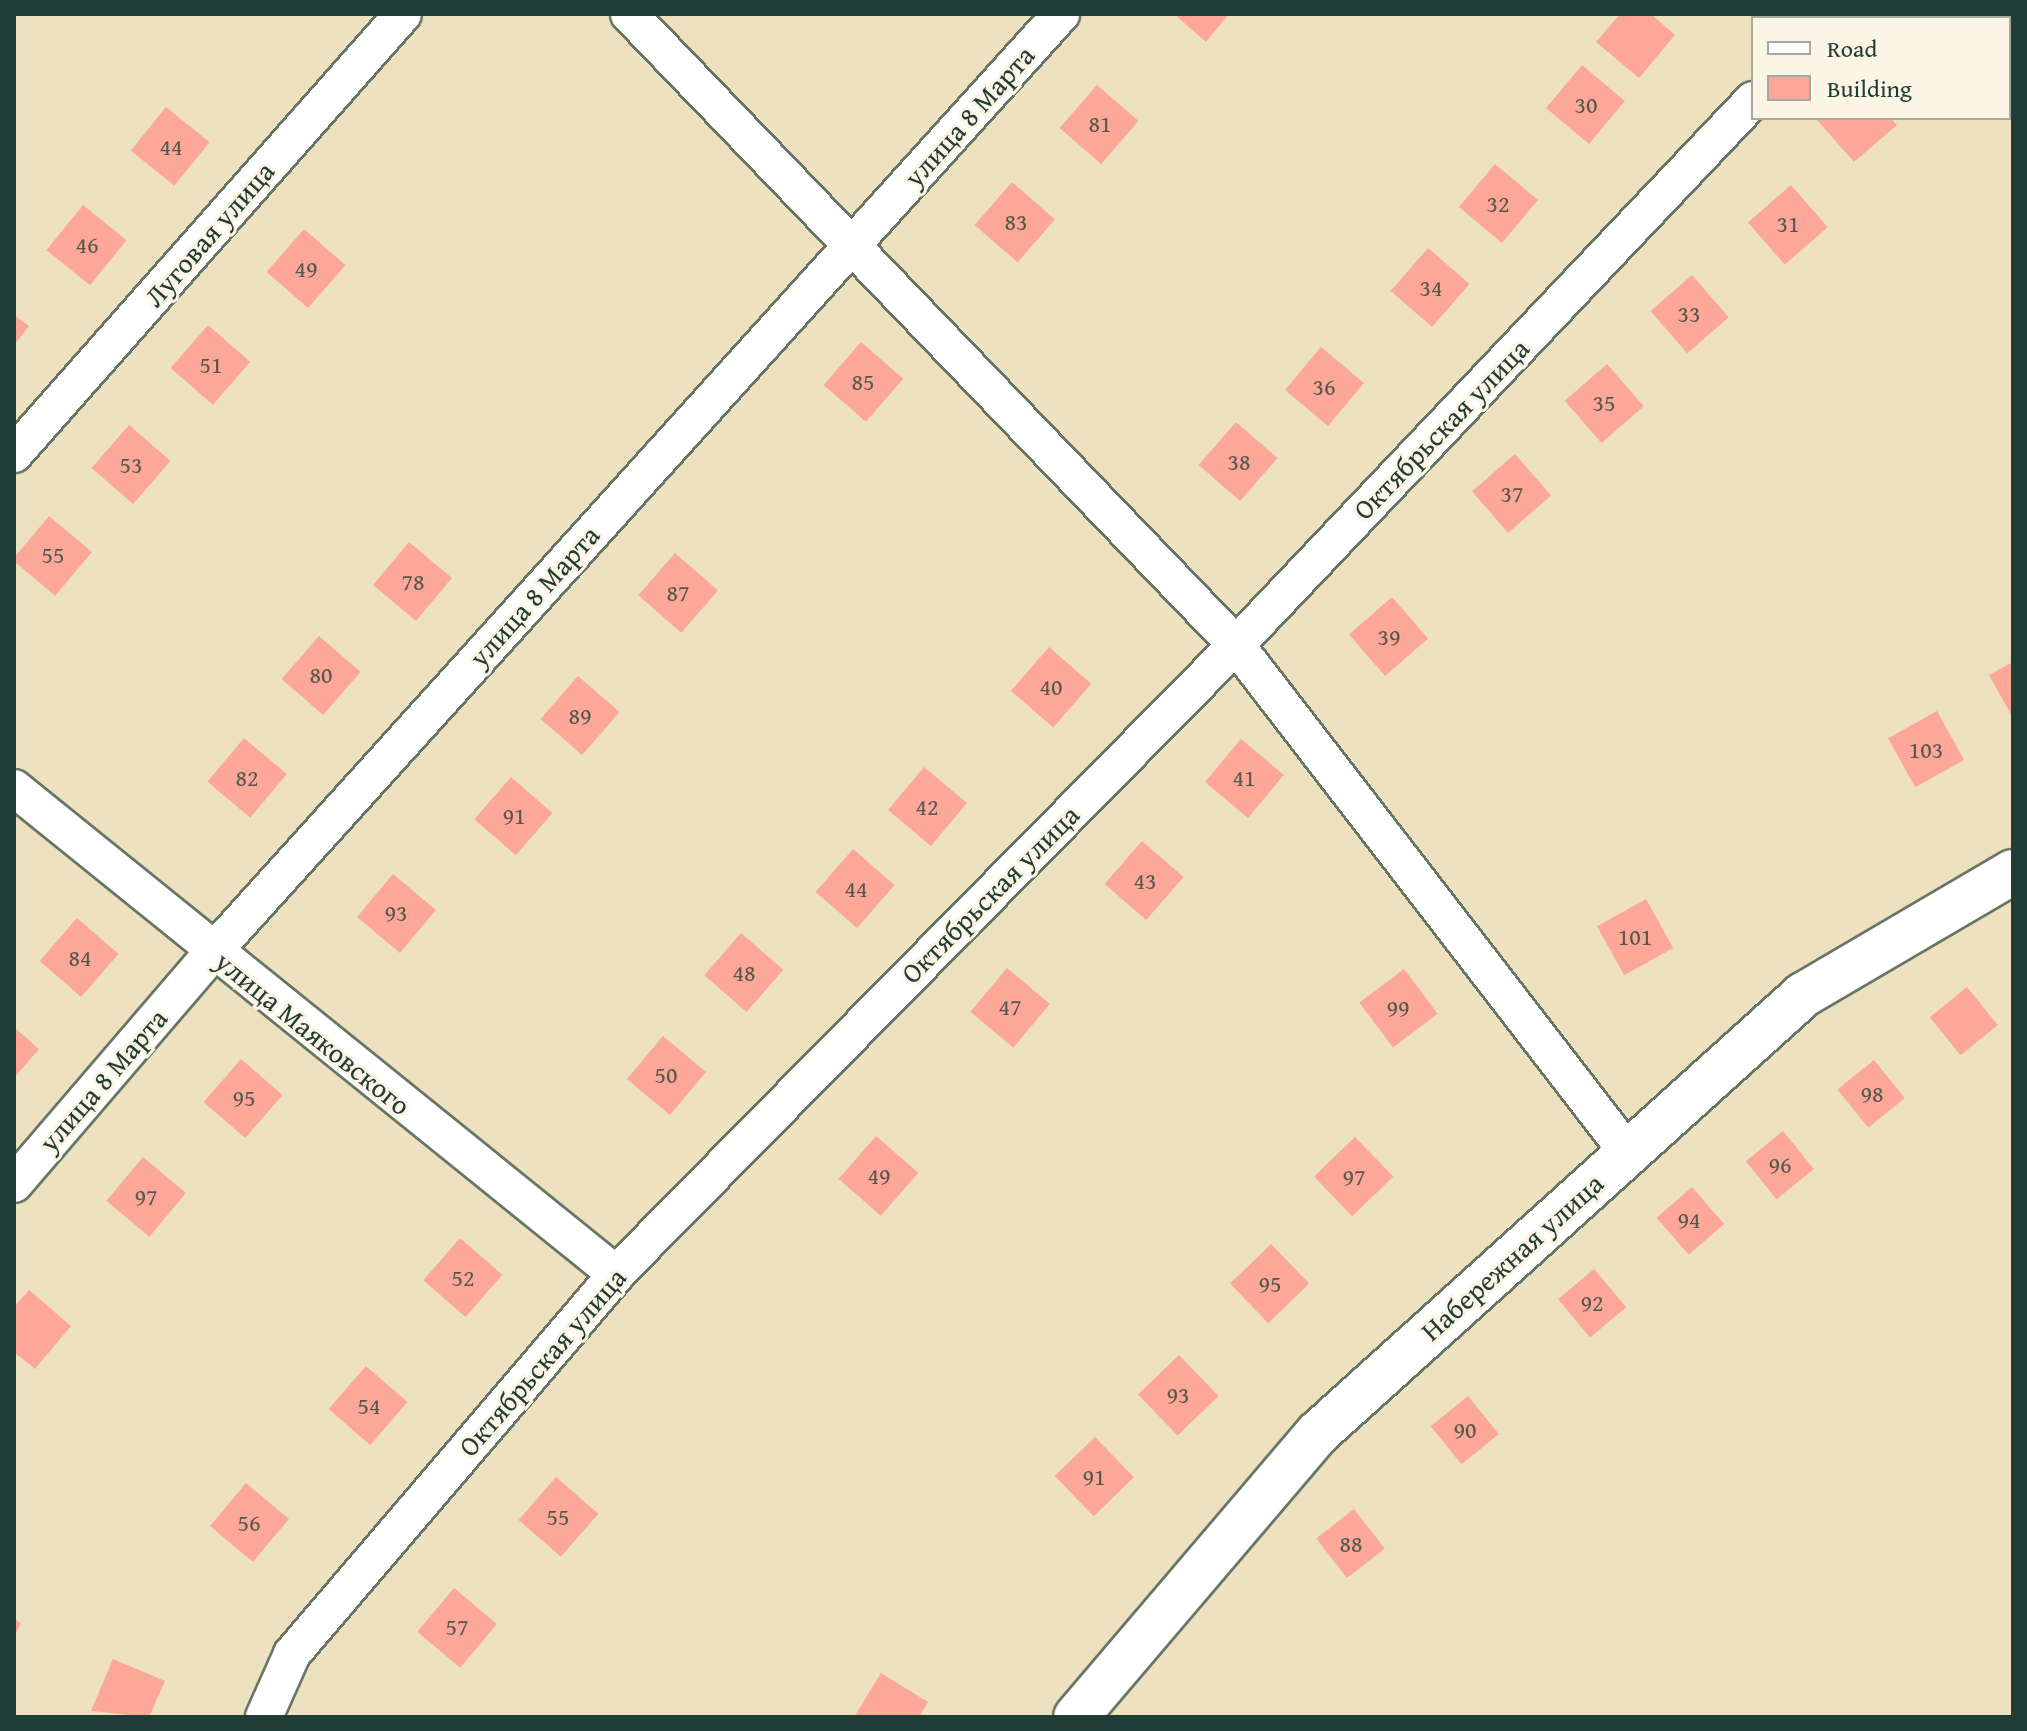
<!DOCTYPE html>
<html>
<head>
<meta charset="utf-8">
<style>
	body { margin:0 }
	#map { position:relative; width:2027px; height:1731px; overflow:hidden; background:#ede1bf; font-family:"Gentium Book Plus",serif }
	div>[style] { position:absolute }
	.building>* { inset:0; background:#fda799; transform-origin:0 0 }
	.roads { filter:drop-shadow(2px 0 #677665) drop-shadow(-2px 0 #677665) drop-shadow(0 2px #677665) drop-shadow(0 -2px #677665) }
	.street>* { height:36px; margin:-18px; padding:0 18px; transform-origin:18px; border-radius:18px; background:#fff }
	.secondary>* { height:44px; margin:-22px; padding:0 22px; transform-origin:22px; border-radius:22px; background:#fff }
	span { translate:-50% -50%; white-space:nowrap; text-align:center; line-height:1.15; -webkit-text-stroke:6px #fcf5e5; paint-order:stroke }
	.number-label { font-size:24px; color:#56584d }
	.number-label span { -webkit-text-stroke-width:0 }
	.street-label { font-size:28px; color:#1f3d34 }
	.frame { position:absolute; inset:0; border:16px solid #1f3d34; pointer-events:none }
	.legend { position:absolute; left:1751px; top:16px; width:260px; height:104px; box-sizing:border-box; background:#fcf5e5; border:2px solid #a4ab9e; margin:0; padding:10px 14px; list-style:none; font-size:24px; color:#1f3d34 }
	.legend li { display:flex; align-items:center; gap:16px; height:40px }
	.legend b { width:40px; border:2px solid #a4ab9e }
</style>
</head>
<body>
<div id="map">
	<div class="building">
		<div style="clip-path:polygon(1174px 14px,1229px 14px,1206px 42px)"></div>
		<div style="clip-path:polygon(1620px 14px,1651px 14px,1675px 35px,1639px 78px,1596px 42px)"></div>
		<div style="clip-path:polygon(1942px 14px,1966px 14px,1970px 18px,1937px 18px)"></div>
		<div style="left:1582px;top:65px;width:56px;height:56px;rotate:40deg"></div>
		<div style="left:1097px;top:85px;width:55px;height:57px;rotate:41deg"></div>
		<div style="left:166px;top:107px;width:56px;height:56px;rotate:39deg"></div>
		<div style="clip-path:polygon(1891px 118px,1897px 125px,1854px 162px,1817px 120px)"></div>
		<div style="left:1495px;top:164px;width:56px;height:56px;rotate:40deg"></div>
		<div style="left:1012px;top:182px;width:57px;height:57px;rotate:41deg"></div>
		<div style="left:1791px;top:185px;width:56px;height:57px;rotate:49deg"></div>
		<div style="left:83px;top:205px;width:56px;height:58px;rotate:39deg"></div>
		<div style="left:304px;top:229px;width:55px;height:57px;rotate:41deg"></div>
		<div style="left:1428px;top:248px;width:55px;height:57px;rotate:41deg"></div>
		<div style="left:1692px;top:275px;width:56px;height:55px;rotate:49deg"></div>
		<div style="clip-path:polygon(14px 315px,29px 326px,14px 345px)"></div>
		<div style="left:208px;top:325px;width:56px;height:57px;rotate:41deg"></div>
		<div style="left:861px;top:342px;width:56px;height:57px;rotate:41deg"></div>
		<div style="left:1321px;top:347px;width:56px;height:56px;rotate:40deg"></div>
		<div style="left:1607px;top:364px;width:56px;height:56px;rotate:49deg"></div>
		<div style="left:1236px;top:422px;width:55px;height:57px;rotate:41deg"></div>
		<div style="left:129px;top:425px;width:55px;height:57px;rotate:41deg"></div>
		<div style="left:1515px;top:454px;width:55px;height:57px;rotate:49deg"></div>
		<div style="left:49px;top:516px;width:56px;height:57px;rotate:40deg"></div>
		<div style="left:409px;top:542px;width:56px;height:56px;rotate:40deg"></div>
		<div style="left:675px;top:553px;width:57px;height:56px;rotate:41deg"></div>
		<div style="left:1392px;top:597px;width:55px;height:57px;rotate:49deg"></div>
		<div style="left:319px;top:636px;width:55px;height:57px;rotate:41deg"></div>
		<div style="left:1049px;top:647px;width:56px;height:58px;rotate:41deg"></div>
		<div style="clip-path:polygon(2013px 662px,2013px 718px,1989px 675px)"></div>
		<div style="left:578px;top:676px;width:55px;height:57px;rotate:41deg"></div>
		<div style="left:1937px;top:711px;width:56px;height:56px;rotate:61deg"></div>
		<div style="left:244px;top:738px;width:56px;height:57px;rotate:40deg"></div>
		<div style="left:1241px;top:739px;width:56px;height:56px;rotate:40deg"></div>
		<div style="left:924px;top:767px;width:56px;height:56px;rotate:40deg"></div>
		<div style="left:511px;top:777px;width:55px;height:56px;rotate:41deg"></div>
		<div style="left:1142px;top:841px;width:55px;height:57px;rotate:41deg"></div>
		<div style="left:853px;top:849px;width:55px;height:57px;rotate:41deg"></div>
		<div style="left:393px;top:874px;width:56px;height:56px;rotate:40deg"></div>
		<div style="left:1646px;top:899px;width:56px;height:56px;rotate:61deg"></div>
		<div style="left:77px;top:918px;width:55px;height:57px;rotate:41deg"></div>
		<div style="left:741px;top:933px;width:56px;height:56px;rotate:41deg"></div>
		<div style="left:1007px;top:968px;width:56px;height:57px;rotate:40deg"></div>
		<div style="left:1404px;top:969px;width:56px;height:56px;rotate:53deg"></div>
		<div style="left:1967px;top:987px;width:49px;height:48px;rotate:51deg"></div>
		<div style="clip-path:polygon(14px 1027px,39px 1049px,14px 1078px)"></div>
		<div style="left:663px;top:1036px;width:56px;height:56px;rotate:40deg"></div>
		<div style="left:241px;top:1059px;width:55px;height:57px;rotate:41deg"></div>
		<div style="left:1874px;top:1060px;width:49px;height:47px;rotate:51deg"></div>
		<div style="left:1783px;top:1131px;width:49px;height:48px;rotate:51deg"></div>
		<div style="left:876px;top:1136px;width:56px;height:57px;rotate:41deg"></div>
		<div style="left:1355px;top:1137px;width:55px;height:57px;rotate:46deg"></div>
		<div style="left:143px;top:1157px;width:56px;height:57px;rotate:40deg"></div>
		<div style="left:1692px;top:1187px;width:49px;height:47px;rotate:49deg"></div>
		<div style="left:460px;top:1238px;width:56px;height:56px;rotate:41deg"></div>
		<div style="left:1271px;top:1244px;width:55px;height:57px;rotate:46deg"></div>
		<div style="left:1594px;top:1269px;width:50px;height:47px;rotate:50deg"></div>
		<div style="clip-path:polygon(29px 1290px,71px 1326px,35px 1369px,14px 1352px,14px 1307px)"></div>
		<div style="left:1179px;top:1355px;width:57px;height:57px;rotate:46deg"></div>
		<div style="left:366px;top:1366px;width:55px;height:57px;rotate:41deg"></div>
		<div style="left:1468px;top:1396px;width:49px;height:48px;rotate:51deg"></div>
		<div style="left:1095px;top:1437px;width:56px;height:56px;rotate:46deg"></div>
		<div style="left:556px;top:1477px;width:56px;height:57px;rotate:41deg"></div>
		<div style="left:246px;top:1483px;width:56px;height:56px;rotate:40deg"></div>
		<div style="left:1354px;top:1509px;width:50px;height:48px;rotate:52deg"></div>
		<div style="left:454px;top:1588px;width:56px;height:57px;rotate:40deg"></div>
		<div style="clip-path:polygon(14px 1619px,21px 1623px,14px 1637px)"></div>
		<div style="clip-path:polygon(113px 1659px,165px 1681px,149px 1717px,91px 1711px)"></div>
		<div style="clip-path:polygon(881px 1673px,928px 1702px,919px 1717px,854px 1717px)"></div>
	</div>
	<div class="roads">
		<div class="street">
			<div style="left:629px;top:14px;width:876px;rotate:46.11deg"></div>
			<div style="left:1236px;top:645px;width:642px;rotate:52.34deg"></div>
			<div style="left:1799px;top:14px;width:6px;rotate:45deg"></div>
			<div style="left:1831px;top:18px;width:6px;rotate:-45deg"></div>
			<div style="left:14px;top:454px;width:587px;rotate:-48.52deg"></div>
			<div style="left:14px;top:788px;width:774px;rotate:38.91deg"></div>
			<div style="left:14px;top:1184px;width:304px;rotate:-49.4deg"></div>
			<div style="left:212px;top:953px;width:1266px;rotate:-47.88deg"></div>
			<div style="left:264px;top:1717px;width:69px;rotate:-66deg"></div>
			<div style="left:292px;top:1654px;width:499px;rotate:-49.5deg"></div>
			<div style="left:616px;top:1274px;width:883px;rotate:-45.41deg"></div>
			<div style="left:1236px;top:645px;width:751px;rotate:-46.51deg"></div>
		</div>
		<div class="secondary">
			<div style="left:1076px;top:1717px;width:373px;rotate:-49.6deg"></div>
			<div style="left:1318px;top:1433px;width:654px;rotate:-42.08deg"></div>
			<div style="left:1803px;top:995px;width:243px;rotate:-30.4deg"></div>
		</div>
	</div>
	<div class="number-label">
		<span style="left:1586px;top:105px">30</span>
		<span style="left:1100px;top:124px">81</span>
		<span style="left:171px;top:147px">44</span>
		<span style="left:1498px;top:204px">32</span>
		<span style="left:1016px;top:222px">83</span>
		<span style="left:1788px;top:224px">31</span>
		<span style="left:87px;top:245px">46</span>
		<span style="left:306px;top:269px">49</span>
		<span style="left:1431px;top:288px">34</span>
		<span style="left:1689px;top:314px">33</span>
		<span style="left:211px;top:365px">51</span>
		<span style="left:863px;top:382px">85</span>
		<span style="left:1324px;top:387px">36</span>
		<span style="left:1604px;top:403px">35</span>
		<span style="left:1239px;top:462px">38</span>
		<span style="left:131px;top:465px">53</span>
		<span style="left:1512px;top:494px">37</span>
		<span style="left:53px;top:555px">55</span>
		<span style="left:413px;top:582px">78</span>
		<span style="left:678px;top:593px">87</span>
		<span style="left:1389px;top:637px">39</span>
		<span style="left:321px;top:675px">80</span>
		<span style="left:1051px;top:687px">40</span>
		<span style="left:580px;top:716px">89</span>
		<span style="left:1926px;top:750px">103</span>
		<span style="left:247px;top:778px">82</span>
		<span style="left:1244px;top:778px">41</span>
		<span style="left:927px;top:807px">42</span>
		<span style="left:514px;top:816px">91</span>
		<span style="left:1145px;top:881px">43</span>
		<span style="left:856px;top:889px">44</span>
		<span style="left:396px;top:913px">93</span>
		<span style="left:1635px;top:937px">101</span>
		<span style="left:80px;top:958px">84</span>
		<span style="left:744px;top:973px">48</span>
		<span style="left:1010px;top:1007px">47</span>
		<span style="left:1398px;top:1008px">99</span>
		<span style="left:666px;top:1075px">50</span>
		<span style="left:1872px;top:1094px">98</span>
		<span style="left:244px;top:1098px">95</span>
		<span style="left:1780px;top:1165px">96</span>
		<span style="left:879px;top:1176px">49</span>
		<span style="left:1354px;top:1177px">97</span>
		<span style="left:146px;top:1197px">97</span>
		<span style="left:1689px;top:1220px">94</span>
		<span style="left:463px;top:1278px">52</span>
		<span style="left:1270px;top:1284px">95</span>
		<span style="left:1592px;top:1303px">92</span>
		<span style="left:1178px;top:1395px">93</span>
		<span style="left:369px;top:1406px">54</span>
		<span style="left:1465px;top:1430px">90</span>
		<span style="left:1094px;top:1477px">91</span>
		<span style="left:558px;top:1517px">55</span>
		<span style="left:249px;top:1523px">56</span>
		<span style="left:1351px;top:1544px">88</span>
		<span style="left:457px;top:1627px">57</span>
	</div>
	<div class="street-label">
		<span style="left:969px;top:116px;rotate:-48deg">улица 8 Марта</span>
		<span style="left:209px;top:234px;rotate:-49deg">Луговая улица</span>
		<span style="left:1441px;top:429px;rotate:-46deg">Октябрьская улица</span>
		<span style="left:534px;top:596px;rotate:-48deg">улица 8 Марта</span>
		<span style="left:990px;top:894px;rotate:-45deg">Октябрьская улица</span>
		<span style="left:313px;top:1033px;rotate:39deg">улица Маяковского</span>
		<span style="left:103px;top:1080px;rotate:-49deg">улица 8 Марта</span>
		<span style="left:1512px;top:1257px;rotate:-42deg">Набережная улица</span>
		<span style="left:542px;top:1362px;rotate:-49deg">Октябрьская улица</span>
	</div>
	<div class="frame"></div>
	<ul class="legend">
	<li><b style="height:10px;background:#fff"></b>Road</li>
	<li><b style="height:22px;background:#fda799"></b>Building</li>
	</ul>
</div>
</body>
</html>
